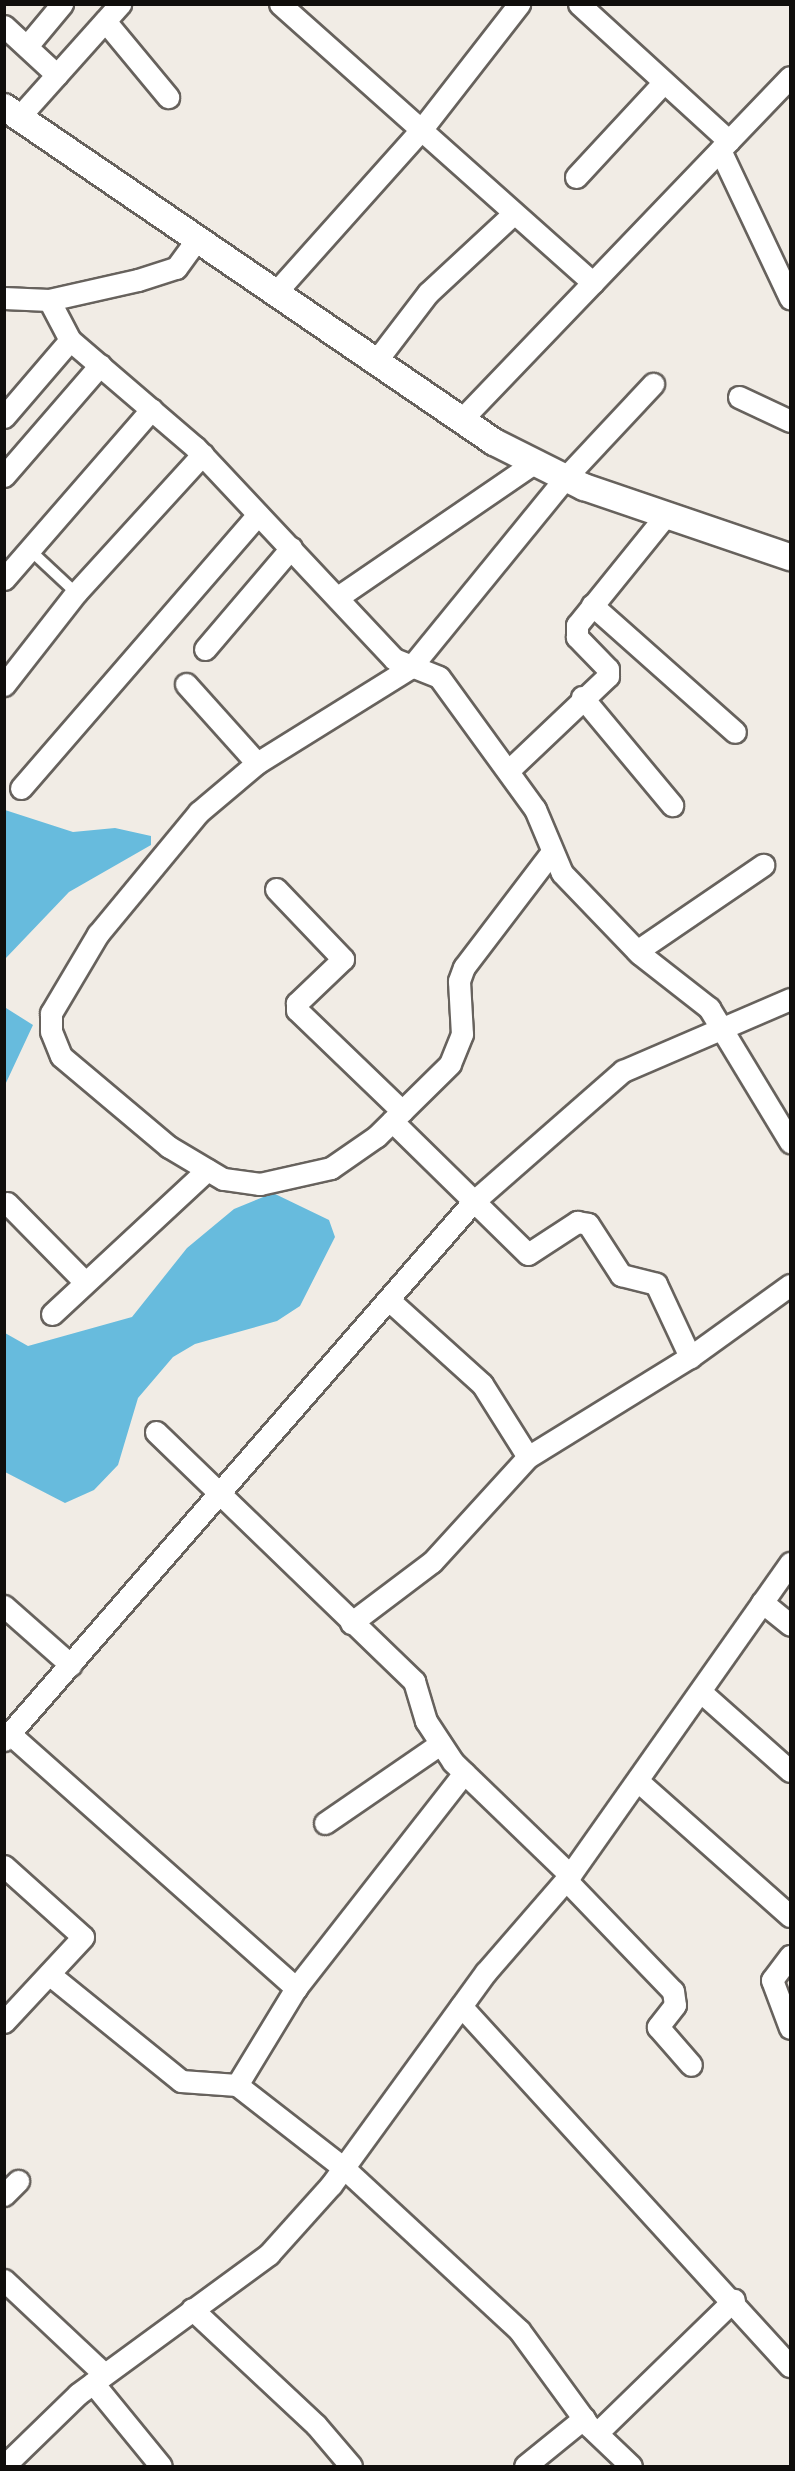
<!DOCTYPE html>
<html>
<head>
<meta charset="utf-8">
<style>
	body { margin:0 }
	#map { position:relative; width:795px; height:2471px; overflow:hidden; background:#f1ece5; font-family:Roboto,sans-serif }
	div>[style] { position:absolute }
	.water>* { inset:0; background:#67bbdd }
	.roads { filter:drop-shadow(2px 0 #67625d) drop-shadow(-2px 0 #67625d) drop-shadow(0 2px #67625d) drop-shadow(0 -2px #67625d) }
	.service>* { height:10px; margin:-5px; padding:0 5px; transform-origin:5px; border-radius:5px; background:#fff }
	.minor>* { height:21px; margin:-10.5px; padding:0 10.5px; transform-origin:10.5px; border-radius:10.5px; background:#fff }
	.tertiary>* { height:26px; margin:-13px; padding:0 13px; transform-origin:13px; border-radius:13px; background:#fff }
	span { translate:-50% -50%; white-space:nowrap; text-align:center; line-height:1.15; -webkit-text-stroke:4.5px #f1ece5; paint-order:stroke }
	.frame { position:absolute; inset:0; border:6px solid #100e0c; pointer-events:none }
</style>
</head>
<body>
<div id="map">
	<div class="water">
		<div style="clip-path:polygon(5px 810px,73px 832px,115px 828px,151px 836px,151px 845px,69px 892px,5px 959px)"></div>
		<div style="clip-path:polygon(5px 994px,6px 1008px,33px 1025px,5px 1085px)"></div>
		<div style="clip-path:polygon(273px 1193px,329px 1220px,335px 1237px,300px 1306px,277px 1321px,195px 1344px,173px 1357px,138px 1398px,118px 1465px,94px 1490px,65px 1503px,5px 1472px,5px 1333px,28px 1346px,132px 1317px,187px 1248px,234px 1209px)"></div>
	</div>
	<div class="roads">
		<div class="service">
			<div style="left:30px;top:550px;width:63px;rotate:43.1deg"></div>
		</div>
		<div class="minor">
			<div style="left:280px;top:4px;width:419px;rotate:41.7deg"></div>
			<div style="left:579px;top:4px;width:203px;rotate:42.4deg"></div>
			<div style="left:105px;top:21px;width:99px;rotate:50.3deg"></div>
			<div style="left:4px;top:26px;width:72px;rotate:42.8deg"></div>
			<div style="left:27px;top:46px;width:55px;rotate:-50.2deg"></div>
			<div style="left:19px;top:117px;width:152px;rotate:-48.2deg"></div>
			<div style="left:720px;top:150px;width:164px;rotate:64.7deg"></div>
			<div style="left:576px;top:177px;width:129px;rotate:-47.2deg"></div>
			<div style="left:276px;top:292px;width:217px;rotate:-48.2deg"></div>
			<div style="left:421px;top:130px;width:160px;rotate:-52.1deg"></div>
			<div style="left:4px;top:298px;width:45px;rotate:2.5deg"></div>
			<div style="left:49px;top:300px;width:91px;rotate:-12.7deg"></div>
			<div style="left:138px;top:280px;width:40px;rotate:-18deg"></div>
			<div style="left:176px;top:268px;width:37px;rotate:-54deg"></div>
			<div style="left:49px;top:300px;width:45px;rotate:62.3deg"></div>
			<div style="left:70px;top:340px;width:165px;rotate:40.6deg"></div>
			<div style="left:195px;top:447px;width:291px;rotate:46.8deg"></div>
			<div style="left:394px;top:659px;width:48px;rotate:21.8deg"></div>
			<div style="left:439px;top:677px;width:163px;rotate:54deg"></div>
			<div style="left:535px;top:809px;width:69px;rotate:67.1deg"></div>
			<div style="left:562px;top:873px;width:112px;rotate:46.1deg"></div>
			<div style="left:640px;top:954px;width:88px;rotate:38deg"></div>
			<div style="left:709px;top:1008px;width:157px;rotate:58.8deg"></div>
			<div style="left:376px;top:361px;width:86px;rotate:-52.6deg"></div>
			<div style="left:428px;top:293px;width:117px;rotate:-42.9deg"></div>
			<div style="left:739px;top:397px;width:56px;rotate:25.2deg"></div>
			<div style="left:4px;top:417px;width:101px;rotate:-49.4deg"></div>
			<div style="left:461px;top:420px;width:475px;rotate:-46.2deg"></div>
			<div style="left:4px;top:476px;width:147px;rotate:-49.1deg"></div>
			<div style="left:4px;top:579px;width:225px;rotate:-49deg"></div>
			<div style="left:338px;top:597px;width:237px;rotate:-34.4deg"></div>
			<div style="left:592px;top:605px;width:191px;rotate:41.6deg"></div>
			<div style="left:205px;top:649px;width:133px;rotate:-49.6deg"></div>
			<div style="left:186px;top:684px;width:106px;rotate:48.1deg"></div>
			<div style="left:4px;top:685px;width:117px;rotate:-52deg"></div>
			<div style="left:76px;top:593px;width:188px;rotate:-47.6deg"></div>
			<div style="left:582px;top:697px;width:141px;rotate:50.2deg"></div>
			<div style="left:508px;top:771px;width:138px;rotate:-43.5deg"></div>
			<div style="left:608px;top:676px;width:7px;rotate:-90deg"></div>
			<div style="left:608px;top:669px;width:45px;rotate:-134.1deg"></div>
			<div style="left:577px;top:637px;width:12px;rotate:-90deg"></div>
			<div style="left:577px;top:625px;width:141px;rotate:-51deg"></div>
			<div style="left:21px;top:788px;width:362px;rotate:-49.1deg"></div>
			<div style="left:551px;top:853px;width:143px;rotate:127.3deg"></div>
			<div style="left:464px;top:967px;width:15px;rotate:110deg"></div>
			<div style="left:459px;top:981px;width:53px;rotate:86.8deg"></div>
			<div style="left:462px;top:1034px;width:32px;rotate:112deg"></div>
			<div style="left:450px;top:1064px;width:103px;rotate:135.4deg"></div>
			<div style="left:377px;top:1136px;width:56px;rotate:145.2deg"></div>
			<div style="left:331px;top:1168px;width:73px;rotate:167.3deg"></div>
			<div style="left:260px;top:1184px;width:37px;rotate:-172deg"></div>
			<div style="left:223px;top:1179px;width:63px;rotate:-149.3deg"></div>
			<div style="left:169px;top:1147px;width:141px;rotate:-139.9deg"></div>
			<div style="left:61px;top:1056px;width:27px;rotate:-112deg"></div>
			<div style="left:51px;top:1031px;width:18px;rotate:-90deg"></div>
			<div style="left:51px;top:1013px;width:92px;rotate:-59.3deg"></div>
			<div style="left:98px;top:934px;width:158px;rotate:-50.4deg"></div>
			<div style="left:199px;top:812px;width:76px;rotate:-40.2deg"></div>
			<div style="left:257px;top:763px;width:181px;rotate:-31.9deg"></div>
			<div style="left:411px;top:667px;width:244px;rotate:-50.8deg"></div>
			<div style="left:565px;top:478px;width:129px;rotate:-46.9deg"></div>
			<div style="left:276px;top:889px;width:97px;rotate:46.3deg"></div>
			<div style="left:343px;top:959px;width:64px;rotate:136.3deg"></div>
			<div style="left:297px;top:1003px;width:7px;rotate:90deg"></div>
			<div style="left:297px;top:1010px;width:146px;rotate:43.9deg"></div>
			<div style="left:637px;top:951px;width:153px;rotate:-34.3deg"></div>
			<div style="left:392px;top:1121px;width:190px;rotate:44.4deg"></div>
			<div style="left:528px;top:1254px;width:59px;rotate:-33.1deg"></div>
			<div style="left:577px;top:1222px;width:11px;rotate:10deg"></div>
			<div style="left:588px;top:1224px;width:61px;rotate:57.1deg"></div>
			<div style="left:621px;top:1275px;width:36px;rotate:14deg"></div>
			<div style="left:656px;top:1284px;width:81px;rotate:65deg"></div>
			<div style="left:7px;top:1203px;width:111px;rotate:45.4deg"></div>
			<div style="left:390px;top:1301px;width:124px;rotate:42.1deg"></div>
			<div style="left:482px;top:1384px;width:86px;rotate:57.8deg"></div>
			<div style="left:52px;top:1314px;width:212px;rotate:-42.9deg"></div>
			<div style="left:156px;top:1432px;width:359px;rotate:44deg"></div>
			<div style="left:414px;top:1681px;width:42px;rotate:73.3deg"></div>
			<div style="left:426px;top:1721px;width:49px;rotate:56.6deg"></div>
			<div style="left:453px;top:1762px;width:163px;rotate:44deg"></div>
			<div style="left:762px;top:1602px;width:36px;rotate:39deg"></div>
			<div style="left:4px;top:1606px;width:89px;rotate:41.4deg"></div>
			<div style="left:351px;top:1623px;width:101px;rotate:-37deg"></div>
			<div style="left:432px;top:1562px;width:142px;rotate:-47.6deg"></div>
			<div style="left:528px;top:1457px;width:190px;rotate:-31.7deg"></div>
			<div style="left:690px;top:1357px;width:123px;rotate:-35.8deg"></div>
			<div style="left:701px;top:1692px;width:119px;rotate:41.6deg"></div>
			<div style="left:10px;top:1734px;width:383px;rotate:41.6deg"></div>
			<div style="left:4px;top:1740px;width:712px;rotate:-48.93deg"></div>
			<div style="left:472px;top:1203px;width:201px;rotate:-41.2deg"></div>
			<div style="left:623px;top:1071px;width:182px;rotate:-23.3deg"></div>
			<div style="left:639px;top:1782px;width:202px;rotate:41.6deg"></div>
			<div style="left:325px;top:1823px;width:140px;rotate:-34.5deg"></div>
			<div style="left:4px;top:1866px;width:106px;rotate:41.9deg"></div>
			<div style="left:83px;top:1937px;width:116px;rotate:132.9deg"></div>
			<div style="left:566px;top:1880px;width:154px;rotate:46.1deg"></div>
			<div style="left:673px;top:1991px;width:14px;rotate:82deg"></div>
			<div style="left:675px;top:2005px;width:28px;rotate:128deg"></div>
			<div style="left:658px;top:2027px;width:50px;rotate:49deg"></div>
			<div style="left:790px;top:1956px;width:30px;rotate:127deg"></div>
			<div style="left:772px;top:1980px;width:51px;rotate:69.4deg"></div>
			<div style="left:49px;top:1974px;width:170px;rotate:39deg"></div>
			<div style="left:181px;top:2081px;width:56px;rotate:4.1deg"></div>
			<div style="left:237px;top:2085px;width:137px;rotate:37.9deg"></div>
			<div style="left:345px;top:2169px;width:237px;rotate:42.8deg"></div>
			<div style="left:519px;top:2330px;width:119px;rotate:53.9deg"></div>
			<div style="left:589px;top:2426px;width:58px;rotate:43.6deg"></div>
			<div style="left:461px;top:2006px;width:488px;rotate:47.6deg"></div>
			<div style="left:237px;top:2085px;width:114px;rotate:-58.7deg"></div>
			<div style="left:296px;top:1988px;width:273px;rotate:-52deg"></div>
			<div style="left:4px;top:2195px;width:20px;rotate:-45deg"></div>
			<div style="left:4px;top:2280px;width:137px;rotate:43.2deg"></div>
			<div style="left:192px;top:2309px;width:170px;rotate:43.1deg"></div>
			<div style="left:316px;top:2425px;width:54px;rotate:49.5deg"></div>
			<div style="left:93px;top:2383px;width:107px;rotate:50.7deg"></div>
			<div style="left:597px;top:2433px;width:191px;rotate:-44.2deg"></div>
			<div style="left:4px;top:2466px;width:103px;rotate:-44.2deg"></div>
			<div style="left:78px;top:2394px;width:237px;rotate:-36.2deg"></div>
			<div style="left:269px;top:2254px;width:93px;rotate:-48.1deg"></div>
			<div style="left:331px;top:2185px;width:263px;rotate:-54deg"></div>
			<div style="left:486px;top:1972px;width:128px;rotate:-49.1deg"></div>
			<div style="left:570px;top:1875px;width:382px;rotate:-54.8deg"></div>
			<div style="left:525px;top:2466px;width:76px;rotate:-39.1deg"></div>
		</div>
		<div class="tertiary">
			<div style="left:4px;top:107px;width:594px;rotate:34.36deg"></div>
			<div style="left:494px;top:442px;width:101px;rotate:26.6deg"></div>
			<div style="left:584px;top:487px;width:218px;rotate:18.8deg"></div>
		</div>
	</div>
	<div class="frame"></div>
</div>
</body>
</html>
